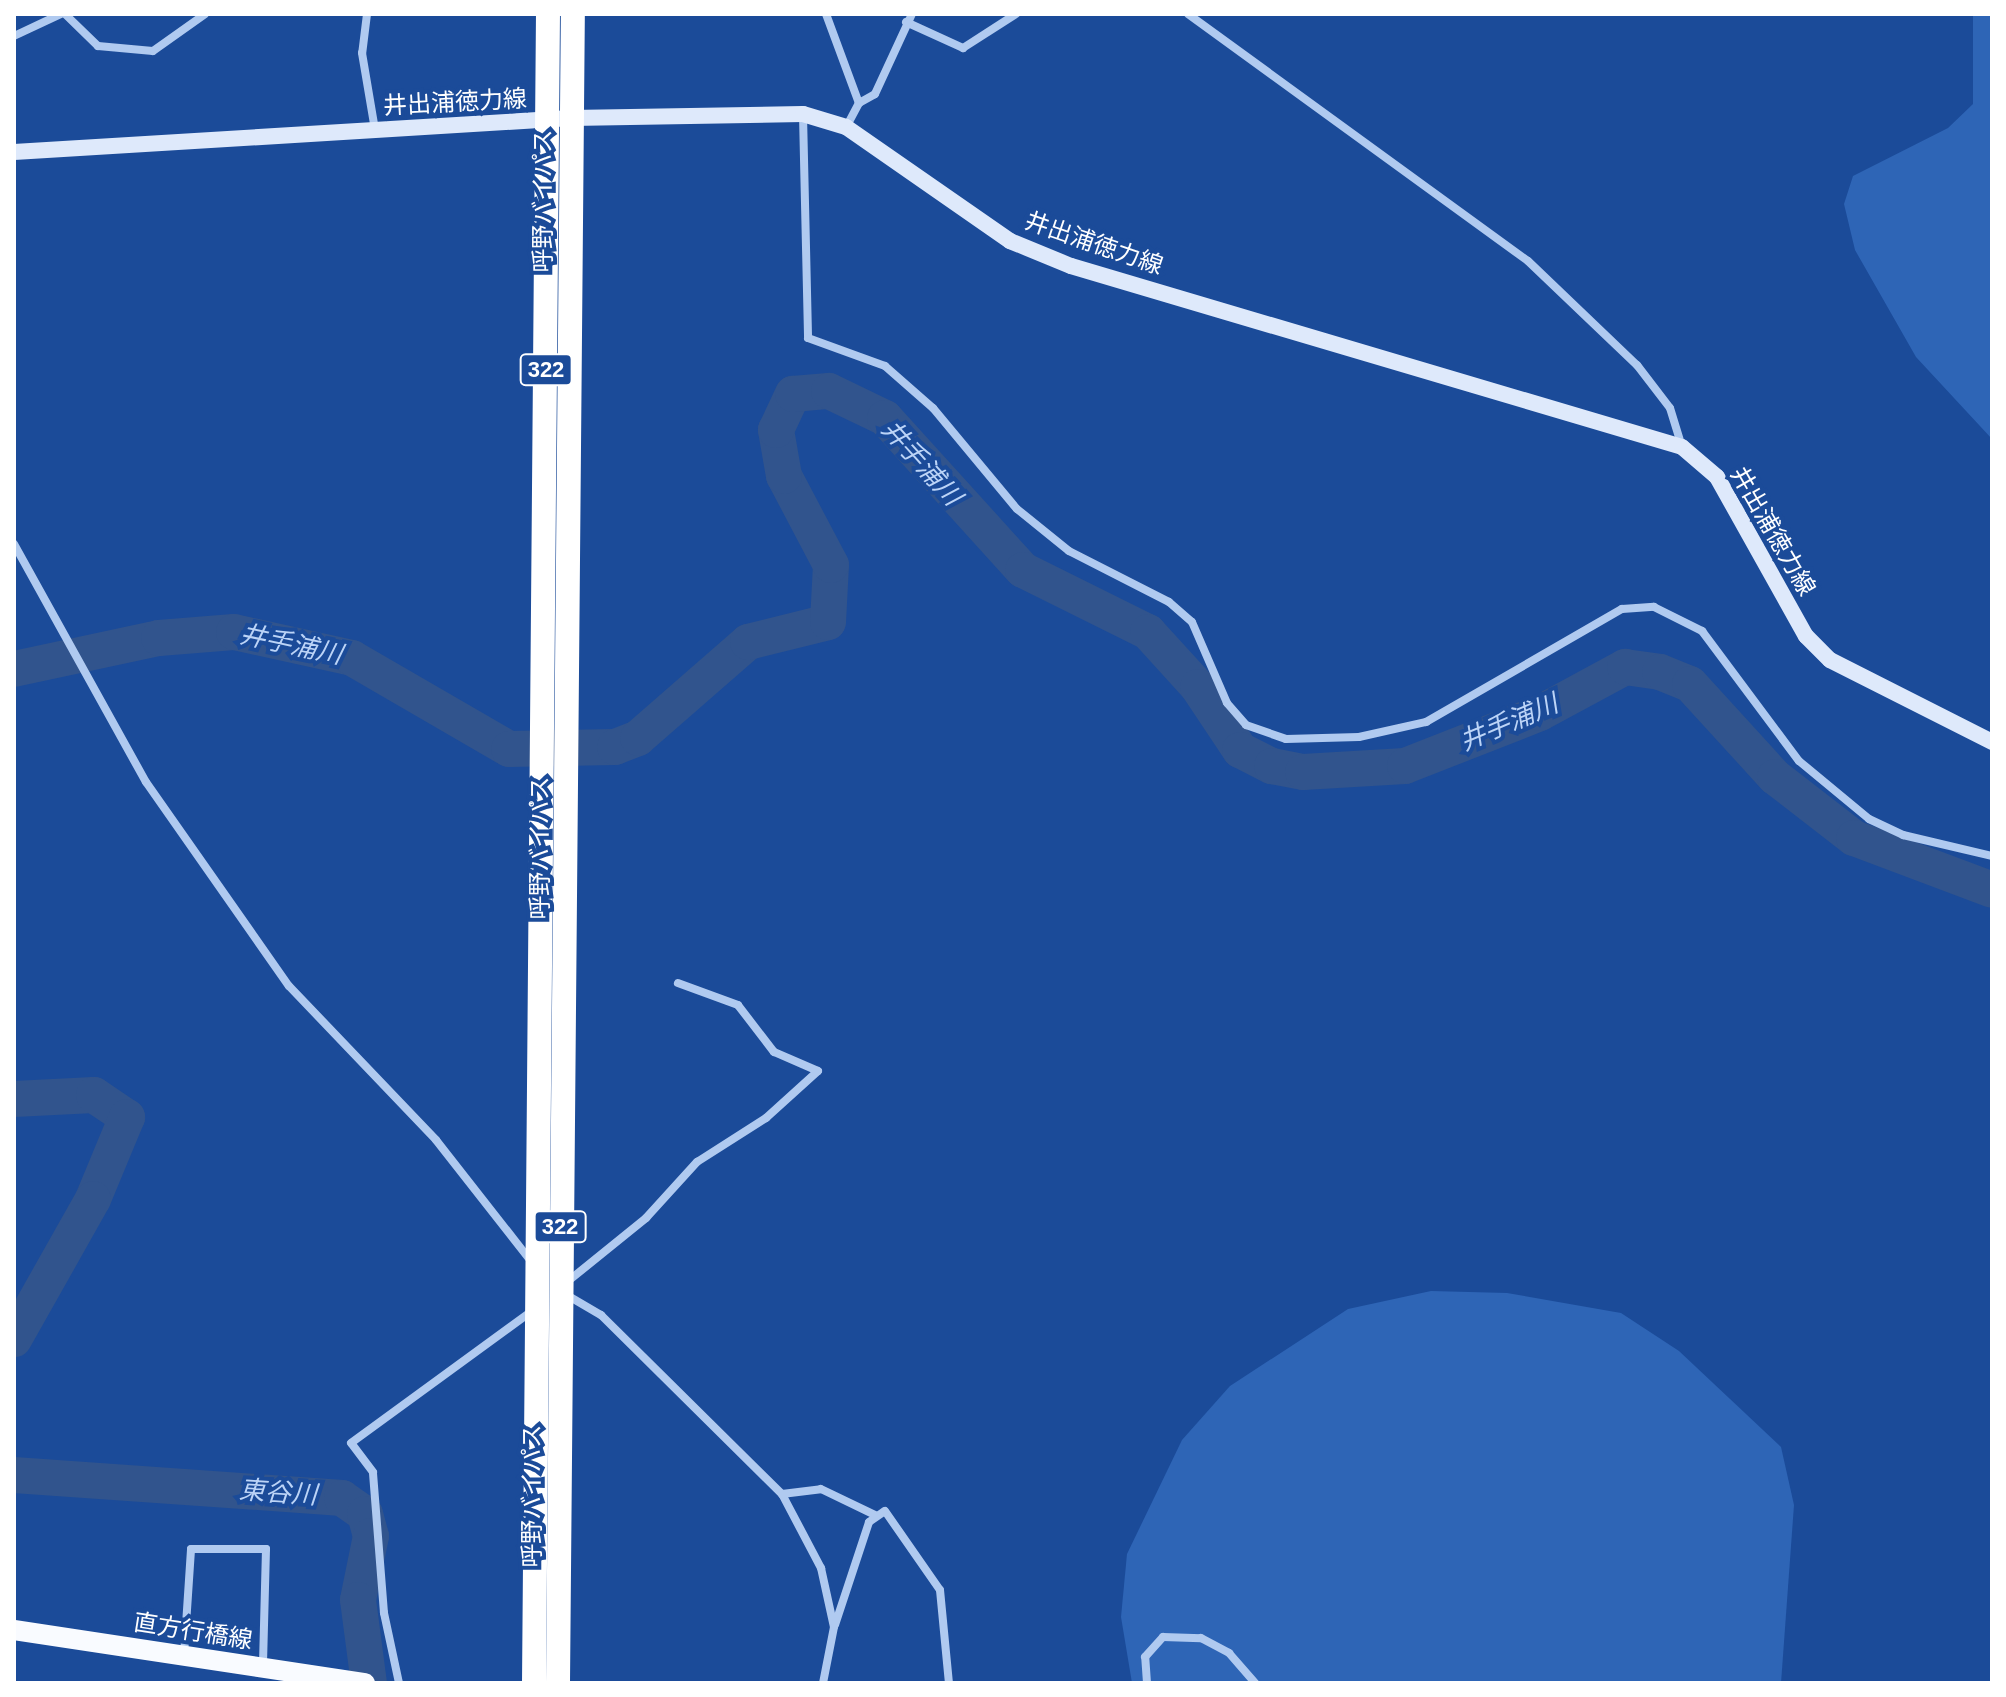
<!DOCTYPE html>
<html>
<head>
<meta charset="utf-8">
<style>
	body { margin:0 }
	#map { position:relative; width:2006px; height:1697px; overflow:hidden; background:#1b4b99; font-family:Arial,"Noto Sans JP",sans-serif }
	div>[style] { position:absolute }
	.green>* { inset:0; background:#2e65b6 }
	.river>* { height:36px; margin:-18px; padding:0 18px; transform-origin:18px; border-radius:18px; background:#31548d }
	.street>* { height:8px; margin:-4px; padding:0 4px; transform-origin:4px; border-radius:4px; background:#b0caf0 }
	.secondary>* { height:16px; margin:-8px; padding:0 8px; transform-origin:8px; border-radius:8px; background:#dee9fb }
	.primary>* { height:20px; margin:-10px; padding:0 10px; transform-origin:10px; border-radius:10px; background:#f9fbff }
	.highway>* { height:24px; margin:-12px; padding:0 12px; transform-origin:12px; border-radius:12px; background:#fff }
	span { translate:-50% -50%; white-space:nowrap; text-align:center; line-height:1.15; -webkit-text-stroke:8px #1b4b99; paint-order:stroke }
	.shield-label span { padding:2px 6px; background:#1b4b99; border:2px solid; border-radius:6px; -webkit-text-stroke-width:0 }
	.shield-label { font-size:22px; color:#fff; font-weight:700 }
	.street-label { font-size:24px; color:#fff }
	.water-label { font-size:26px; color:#bcd4f7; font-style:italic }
	.frame { position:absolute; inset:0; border:16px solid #fff; pointer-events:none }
</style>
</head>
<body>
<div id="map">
	<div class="green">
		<div style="clip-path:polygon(1973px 14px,1992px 14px,1992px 439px,1916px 357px,1855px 250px,1844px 204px,1853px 176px,1948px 128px,1973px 104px)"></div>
		<div style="clip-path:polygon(1431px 1291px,1507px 1293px,1621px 1313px,1679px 1351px,1781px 1447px,1794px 1505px,1781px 1683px,1132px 1683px,1121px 1617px,1127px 1554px,1182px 1440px,1230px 1386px,1348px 1309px)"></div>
	</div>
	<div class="river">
		<div style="left:14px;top:669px;width:148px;rotate:-12.1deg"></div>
		<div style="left:159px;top:638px;width:75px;rotate:-4.6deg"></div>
		<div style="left:234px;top:632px;width:121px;rotate:12.4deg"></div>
		<div style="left:352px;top:658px;width:181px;rotate:30.1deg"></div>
		<div style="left:509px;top:749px;width:106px;rotate:-1.1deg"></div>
		<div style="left:615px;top:747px;width:25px;rotate:-21deg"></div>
		<div style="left:638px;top:738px;width:146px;rotate:-41.1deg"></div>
		<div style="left:748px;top:642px;width:82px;rotate:-14deg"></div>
		<div style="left:828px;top:622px;width:57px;rotate:-87deg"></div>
		<div style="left:831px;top:565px;width:101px;rotate:-117.8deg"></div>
		<div style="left:784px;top:476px;width:47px;rotate:-99.9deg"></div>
		<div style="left:776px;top:430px;width:40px;rotate:-65deg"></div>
		<div style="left:793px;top:394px;width:36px;rotate:-5deg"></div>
		<div style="left:829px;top:391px;width:62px;rotate:25.7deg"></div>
		<div style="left:885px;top:418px;width:205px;rotate:47.8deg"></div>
		<div style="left:1023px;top:570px;width:140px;rotate:26.4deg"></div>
		<div style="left:1148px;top:632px;width:74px;rotate:47.7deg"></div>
		<div style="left:1198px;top:687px;width:76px;rotate:56.3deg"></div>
		<div style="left:1240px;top:750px;width:36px;rotate:27deg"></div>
		<div style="left:1272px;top:766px;width:32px;rotate:11deg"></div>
		<div style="left:1303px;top:772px;width:102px;rotate:-3.4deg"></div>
		<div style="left:1405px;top:766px;width:145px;rotate:-21.4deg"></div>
		<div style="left:1540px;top:713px;width:97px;rotate:-28.4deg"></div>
		<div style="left:1625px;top:667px;width:35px;rotate:8deg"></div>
		<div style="left:1660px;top:672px;width:32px;rotate:22deg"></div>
		<div style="left:1690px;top:684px;width:126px;rotate:47.6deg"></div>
		<div style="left:1775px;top:777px;width:100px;rotate:37.7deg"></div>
		<div style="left:1854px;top:838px;width:147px;rotate:20.6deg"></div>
		<div style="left:14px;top:1099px;width:80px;rotate:-2.9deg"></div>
		<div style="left:94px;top:1095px;width:40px;rotate:34deg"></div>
		<div style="left:127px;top:1117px;width:89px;rotate:112.5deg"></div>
		<div style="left:93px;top:1199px;width:161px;rotate:119.4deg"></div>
		<div style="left:14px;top:1475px;width:329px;rotate:4deg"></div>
		<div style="left:342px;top:1498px;width:28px;rotate:35deg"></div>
		<div style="left:365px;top:1514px;width:23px;rotate:75deg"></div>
		<div style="left:371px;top:1536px;width:65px;rotate:101.5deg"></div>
		<div style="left:358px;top:1600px;width:84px;rotate:82.5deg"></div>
	</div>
	<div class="street">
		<div style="left:65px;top:14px;width:46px;rotate:44.1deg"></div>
		<div style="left:98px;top:46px;width:55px;rotate:5.2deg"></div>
		<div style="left:153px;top:51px;width:64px;rotate:-35.4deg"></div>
		<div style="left:367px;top:14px;width:39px;rotate:97deg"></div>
		<div style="left:362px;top:53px;width:78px;rotate:80.4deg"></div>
		<div style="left:826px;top:14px;width:95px;rotate:69.7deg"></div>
		<div style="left:859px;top:103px;width:27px;rotate:118deg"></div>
		<div style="left:1188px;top:14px;width:420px;rotate:36deg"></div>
		<div style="left:1528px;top:261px;width:151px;rotate:43.7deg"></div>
		<div style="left:1637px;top:365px;width:54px;rotate:52.5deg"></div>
		<div style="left:1670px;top:408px;width:41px;rotate:72.9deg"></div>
		<div style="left:906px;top:22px;width:63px;rotate:24.5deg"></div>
		<div style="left:963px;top:48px;width:63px;rotate:-32.7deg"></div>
		<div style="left:14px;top:36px;width:52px;rotate:-25.1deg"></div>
		<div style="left:859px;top:103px;width:18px;rotate:-29deg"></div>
		<div style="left:875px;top:94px;width:88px;rotate:-65.2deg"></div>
		<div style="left:803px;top:115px;width:223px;rotate:88.7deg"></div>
		<div style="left:808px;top:338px;width:82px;rotate:20deg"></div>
		<div style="left:885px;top:366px;width:64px;rotate:41.2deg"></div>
		<div style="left:933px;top:408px;width:131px;rotate:50.3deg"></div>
		<div style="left:1017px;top:509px;width:67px;rotate:38.9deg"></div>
		<div style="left:1069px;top:551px;width:112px;rotate:27deg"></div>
		<div style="left:1169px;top:602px;width:30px;rotate:41deg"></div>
		<div style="left:1192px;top:622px;width:88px;rotate:66.6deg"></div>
		<div style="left:1227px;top:703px;width:29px;rotate:49deg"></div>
		<div style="left:1246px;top:725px;width:42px;rotate:19.3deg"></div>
		<div style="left:1286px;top:739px;width:73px;rotate:-1.6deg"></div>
		<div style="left:1359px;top:737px;width:69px;rotate:-12.6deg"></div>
		<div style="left:1426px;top:722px;width:226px;rotate:-30deg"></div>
		<div style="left:1622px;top:609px;width:32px;rotate:-4deg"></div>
		<div style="left:1654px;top:607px;width:54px;rotate:26.6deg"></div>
		<div style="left:1702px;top:631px;width:162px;rotate:53.3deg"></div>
		<div style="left:1799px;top:761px;width:91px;rotate:39.6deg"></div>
		<div style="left:1869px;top:819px;width:38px;rotate:25deg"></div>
		<div style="left:1903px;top:835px;width:91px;rotate:13.3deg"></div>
		<div style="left:14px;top:544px;width:272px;rotate:61deg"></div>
		<div style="left:146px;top:782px;width:249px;rotate:55deg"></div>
		<div style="left:289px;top:986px;width:213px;rotate:46.3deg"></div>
		<div style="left:436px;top:1140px;width:152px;rotate:51.9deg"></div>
		<div style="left:567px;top:1282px;width:102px;rotate:-39deg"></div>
		<div style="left:646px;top:1218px;width:76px;rotate:-47.7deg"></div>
		<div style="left:697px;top:1162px;width:82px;rotate:-32.5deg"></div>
		<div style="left:766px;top:1118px;width:70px;rotate:-42.1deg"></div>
		<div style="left:818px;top:1071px;width:48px;rotate:-156.6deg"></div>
		<div style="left:774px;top:1052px;width:59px;rotate:-127.5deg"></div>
		<div style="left:738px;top:1005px;width:64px;rotate:-159.9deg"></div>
		<div style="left:565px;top:1294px;width:42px;rotate:30.3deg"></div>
		<div style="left:601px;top:1315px;width:255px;rotate:44.7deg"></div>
		<div style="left:782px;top:1494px;width:84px;rotate:62.2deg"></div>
		<div style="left:821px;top:1568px;width:60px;rotate:77.6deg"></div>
		<div style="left:834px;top:1627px;width:57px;rotate:101.1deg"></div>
		<div style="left:782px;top:1494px;width:39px;rotate:-7deg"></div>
		<div style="left:821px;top:1489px;width:62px;rotate:25.7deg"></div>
		<div style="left:835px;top:1625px;width:108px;rotate:-71.7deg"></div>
		<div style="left:869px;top:1522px;width:19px;rotate:-35deg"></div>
		<div style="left:885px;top:1511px;width:96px;rotate:55.2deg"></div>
		<div style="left:940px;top:1590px;width:93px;rotate:84.5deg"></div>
		<div style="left:184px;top:1655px;width:106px;rotate:-86.2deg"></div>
		<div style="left:191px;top:1549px;width:75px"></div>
		<div style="left:266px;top:1549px;width:118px;rotate:91.5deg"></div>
		<div style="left:399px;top:1683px;width:72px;rotate:-102.1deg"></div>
		<div style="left:384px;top:1613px;width:141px;rotate:-94.5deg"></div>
		<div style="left:373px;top:1472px;width:36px;rotate:-127deg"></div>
		<div style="left:351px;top:1443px;width:224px;rotate:-36.1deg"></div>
		<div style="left:1147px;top:1683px;width:26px;rotate:-94deg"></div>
		<div style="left:1145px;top:1657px;width:27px;rotate:-48deg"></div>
		<div style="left:1163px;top:1637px;width:38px;rotate:2deg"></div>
		<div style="left:1201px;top:1638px;width:32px;rotate:28deg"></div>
		<div style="left:1229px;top:1653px;width:40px;rotate:49deg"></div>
	</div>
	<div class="secondary">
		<div style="left:14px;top:152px;width:558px;rotate:-3.49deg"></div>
		<div style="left:571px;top:118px;width:232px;rotate:-1deg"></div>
		<div style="left:803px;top:114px;width:45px;rotate:16.8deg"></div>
		<div style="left:846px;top:127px;width:200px;rotate:34.8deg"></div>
		<div style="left:1010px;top:241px;width:66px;rotate:22.3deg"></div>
		<div style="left:1071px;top:266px;width:637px;rotate:16.5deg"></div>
		<div style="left:1682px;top:447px;width:46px;rotate:40.6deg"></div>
		<div style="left:1717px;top:477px;width:182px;rotate:60.8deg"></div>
		<div style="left:1806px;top:636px;width:34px;rotate:45deg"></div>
		<div style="left:1830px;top:660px;width:182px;rotate:26.8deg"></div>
	</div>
	<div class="primary">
		<div style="left:14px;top:1630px;width:355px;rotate:8.6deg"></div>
	</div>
	<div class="highway">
		<div style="left:534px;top:1683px;width:1669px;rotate:-89.52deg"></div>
		<div style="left:558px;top:1683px;width:1669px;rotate:-89.49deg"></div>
	</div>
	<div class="shield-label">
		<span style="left:546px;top:370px">322</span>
		<span style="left:560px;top:1227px">322</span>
	</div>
	<div class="street-label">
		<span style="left:455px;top:102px;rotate:-3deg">井出浦徳力線</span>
		<span style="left:543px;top:201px;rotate:-90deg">呼野バイパス</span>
		<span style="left:1094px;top:243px;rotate:19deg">井出浦徳力線</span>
		<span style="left:1773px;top:531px;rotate:60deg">井出浦徳力線</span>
		<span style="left:540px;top:848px;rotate:-90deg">呼野バイパス</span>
		<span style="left:532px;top:1496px;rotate:-90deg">呼野バイパス</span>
		<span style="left:193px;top:1631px;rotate:9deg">直方行橋線</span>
	</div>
	<div class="water-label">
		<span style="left:921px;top:463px;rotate:48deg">井手浦川</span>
		<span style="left:291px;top:645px;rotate:12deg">井手浦川</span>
		<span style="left:1509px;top:723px;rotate:-23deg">井手浦川</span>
		<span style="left:278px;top:1493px;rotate:4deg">東谷川</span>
	</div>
	<div class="frame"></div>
</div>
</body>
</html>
